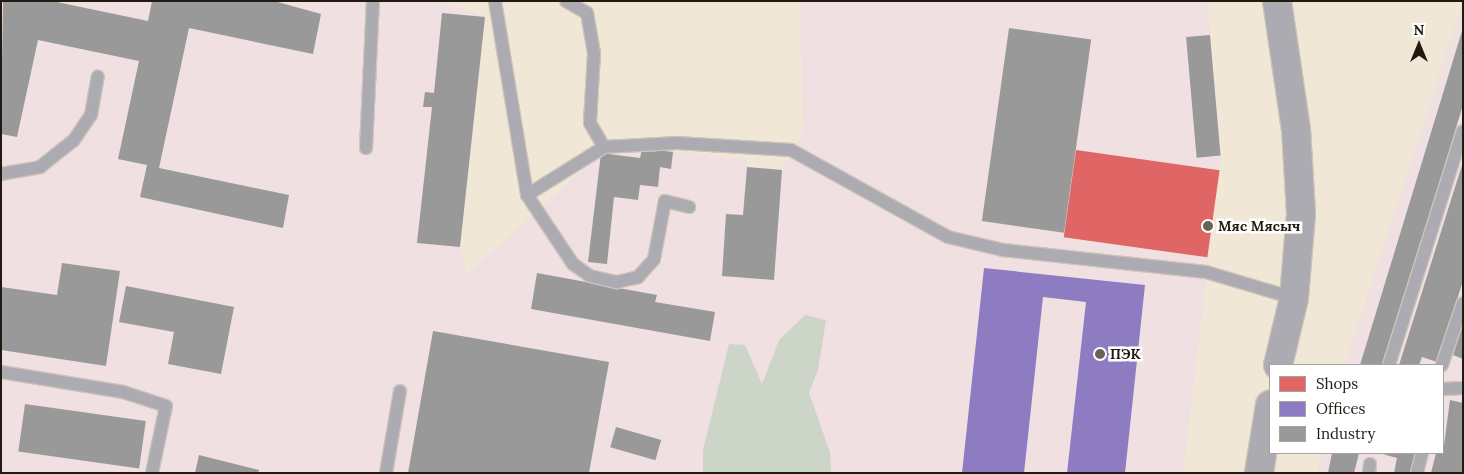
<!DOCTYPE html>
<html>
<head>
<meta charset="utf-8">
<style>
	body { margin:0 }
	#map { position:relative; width:1464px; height:474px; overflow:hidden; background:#f1e7d7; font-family:Lora,serif }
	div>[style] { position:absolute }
	.industrial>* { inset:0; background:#f0e0e2 }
	.green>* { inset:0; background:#ccd5c7 }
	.shops>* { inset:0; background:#e06666; transform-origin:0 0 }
	.offices>* { inset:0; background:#8e7cc3 }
	.industry>* { inset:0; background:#999; transform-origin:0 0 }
	.roads { filter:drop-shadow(1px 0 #cdc5ba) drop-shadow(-1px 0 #cdc5ba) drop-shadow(0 1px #cdc5ba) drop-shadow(0 -1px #cdc5ba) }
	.service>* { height:12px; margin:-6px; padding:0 6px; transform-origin:6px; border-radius:6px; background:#adabb2 }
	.tertiary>* { height:28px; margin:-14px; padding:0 14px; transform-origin:14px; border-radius:14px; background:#adabb2 }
	.dots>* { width:14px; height:14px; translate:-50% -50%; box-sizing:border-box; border:2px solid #fff; border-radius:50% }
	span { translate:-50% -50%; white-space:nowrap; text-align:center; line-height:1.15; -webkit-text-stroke:5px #fff; paint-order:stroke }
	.poi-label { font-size:14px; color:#211a10; font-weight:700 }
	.left { translate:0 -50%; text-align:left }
	.frame { position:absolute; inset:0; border:2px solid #211a10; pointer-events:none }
	.legend { position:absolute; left:1269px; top:364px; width:175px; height:90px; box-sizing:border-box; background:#fff; border:1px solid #a6a39f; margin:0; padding:6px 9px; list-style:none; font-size:15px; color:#211a10 }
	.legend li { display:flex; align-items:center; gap:10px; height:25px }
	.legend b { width:25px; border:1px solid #a6a39f }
	.north { position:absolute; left:1394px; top:20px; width:50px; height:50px; -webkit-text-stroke:4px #fff; paint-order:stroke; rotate:0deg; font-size:14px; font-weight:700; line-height:20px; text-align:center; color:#211a10 }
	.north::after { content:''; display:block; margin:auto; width:18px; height:22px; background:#211a10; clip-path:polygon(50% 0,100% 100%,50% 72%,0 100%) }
</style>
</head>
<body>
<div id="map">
	<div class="industrial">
		<div style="clip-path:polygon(1px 1px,438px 1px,485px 17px,460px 247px,467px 274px,601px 153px,642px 148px,747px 159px,747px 167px,782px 169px,803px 132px,800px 1px,1207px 1px,1221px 155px,1183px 473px,1px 473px)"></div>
		<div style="clip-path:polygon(1463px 1px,1463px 473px,1317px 473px,1322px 453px,1443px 453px,1443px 365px,1345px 365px)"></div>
	</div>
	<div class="green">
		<div style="clip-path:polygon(805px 315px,826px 320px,818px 370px,809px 393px,830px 452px,831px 473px,703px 473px,703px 450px,729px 344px,745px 345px,762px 384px,779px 340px)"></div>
	</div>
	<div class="shops">
		<div style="left:1076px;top:150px;width:145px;height:88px;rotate:8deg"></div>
	</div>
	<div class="offices">
		<div style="clip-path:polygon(984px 268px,1145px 285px,1125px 473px,1067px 473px,1086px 302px,1043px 297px,1024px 473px,962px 473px)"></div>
	</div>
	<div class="industry">
		<div style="clip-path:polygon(3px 1px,52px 1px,148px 21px,152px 1px,274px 1px,321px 14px,313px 54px,189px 28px,159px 168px,289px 195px,283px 228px,140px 197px,147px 165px,118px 159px,139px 61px,38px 40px,17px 137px,1px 134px)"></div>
		<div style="clip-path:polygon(442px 13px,485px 17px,460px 247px,417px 243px,432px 107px,423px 107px,425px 92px,434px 93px)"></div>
		<div style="left:1009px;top:28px;width:83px;height:195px;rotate:8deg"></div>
		<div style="clip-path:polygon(1462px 31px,1463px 105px,1384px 365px,1360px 365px)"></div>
		<div style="left:1210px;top:35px;width:121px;height:24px;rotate:85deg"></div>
		<div style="clip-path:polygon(642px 148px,673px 152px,671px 169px,660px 167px,658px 187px,640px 185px,638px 200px,614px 197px,607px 264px,588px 262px,601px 153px,640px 158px)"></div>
		<div style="clip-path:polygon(1462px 165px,1463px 281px,1437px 362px,1422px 357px,1419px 365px,1399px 365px)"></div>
		<div style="clip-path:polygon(747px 167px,782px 170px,774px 280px,722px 276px,726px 214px,743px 215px)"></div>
		<div style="clip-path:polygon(62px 263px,120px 271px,106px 366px,1px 350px,1px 287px,57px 295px)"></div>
		<div style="clip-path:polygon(537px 273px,657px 295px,655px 302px,715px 312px,710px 341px,531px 309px)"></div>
		<div style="clip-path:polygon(126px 286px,234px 307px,221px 374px,168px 364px,174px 332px,119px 322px)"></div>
		<div style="clip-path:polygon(1462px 326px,1463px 326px,1463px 359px,1453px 355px)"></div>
		<div style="clip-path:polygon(433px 331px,609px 362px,589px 473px,408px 473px)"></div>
		<div style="clip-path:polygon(1450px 400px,1463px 403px,1463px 473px,1431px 473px,1436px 453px,1443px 453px)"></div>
		<div style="left:25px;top:404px;width:122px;height:48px;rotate:8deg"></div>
		<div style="left:616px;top:427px;width:47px;height:21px;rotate:16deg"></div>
		<div style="clip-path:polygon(1332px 453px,1359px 453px,1354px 473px,1328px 473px)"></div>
		<div style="clip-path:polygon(1379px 453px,1415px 453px,1410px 473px,1394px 473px,1397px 458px)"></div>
		<div style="clip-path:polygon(199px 455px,259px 470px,258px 473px,195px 473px)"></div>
	</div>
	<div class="roads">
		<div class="service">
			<div style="left:495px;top:1px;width:197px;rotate:80.6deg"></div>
			<div style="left:527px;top:195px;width:83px;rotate:56.3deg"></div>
			<div style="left:573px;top:264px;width:21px;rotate:35deg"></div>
			<div style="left:590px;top:276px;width:28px;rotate:13deg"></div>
			<div style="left:617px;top:282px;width:22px;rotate:-13deg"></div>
			<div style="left:638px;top:277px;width:24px;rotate:-48deg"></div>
			<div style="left:654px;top:259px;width:59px;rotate:-79.3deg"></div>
			<div style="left:665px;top:201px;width:25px;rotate:14deg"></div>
			<div style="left:566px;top:1px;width:24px;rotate:30deg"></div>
			<div style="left:587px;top:13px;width:41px;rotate:80.1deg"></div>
			<div style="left:594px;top:53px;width:70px;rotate:93.3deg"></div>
			<div style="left:590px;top:123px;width:28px;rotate:60deg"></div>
			<div style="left:366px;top:148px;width:147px;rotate:-87.3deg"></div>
			<div style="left:1px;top:174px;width:40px;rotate:-10deg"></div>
			<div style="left:40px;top:167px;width:43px;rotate:-38.5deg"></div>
			<div style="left:74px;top:140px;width:30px;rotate:-56deg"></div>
			<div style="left:91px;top:115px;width:39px;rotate:-80deg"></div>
			<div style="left:527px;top:195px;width:91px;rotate:-31.9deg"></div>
			<div style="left:604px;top:147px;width:73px;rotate:-3.1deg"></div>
			<div style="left:677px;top:143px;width:114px;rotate:3.5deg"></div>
			<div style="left:791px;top:150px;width:179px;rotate:29deg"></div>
			<div style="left:948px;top:237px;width:57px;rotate:13.3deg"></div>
			<div style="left:1003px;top:250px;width:204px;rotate:6.2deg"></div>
			<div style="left:1206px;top:272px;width:92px;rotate:16.5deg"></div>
			<div style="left:1389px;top:365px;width:245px;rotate:-72.5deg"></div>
			<div style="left:1442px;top:365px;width:65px;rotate:-71.3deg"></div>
			<div style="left:1px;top:372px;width:124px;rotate:9.3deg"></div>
			<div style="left:123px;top:392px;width:45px;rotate:18deg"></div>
			<div style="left:166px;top:406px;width:68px;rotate:101.8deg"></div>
			<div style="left:1443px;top:389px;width:20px;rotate:-3deg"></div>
			<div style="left:386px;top:473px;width:83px;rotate:-80.3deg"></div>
			<div style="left:1369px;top:473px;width:9px;rotate:-84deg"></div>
			<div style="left:1417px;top:473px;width:21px;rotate:-76deg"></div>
		</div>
		<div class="tertiary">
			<div style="left:1277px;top:1px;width:129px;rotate:81.6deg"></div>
			<div style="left:1296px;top:129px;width:85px;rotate:86.6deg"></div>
			<div style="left:1301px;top:214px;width:84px;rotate:94.8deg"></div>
			<div style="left:1294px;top:298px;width:69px;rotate:103.4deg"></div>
			<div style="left:1259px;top:473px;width:69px;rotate:-80.8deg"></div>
		</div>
	</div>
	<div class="dots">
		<div style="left:1208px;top:226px;background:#6a6256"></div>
		<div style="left:1100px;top:354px;background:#6a6256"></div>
	</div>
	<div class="poi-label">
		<span class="left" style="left:1218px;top:226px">Мяс Мясыч</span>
		<span class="left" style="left:1110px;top:354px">ПЭК</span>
	</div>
	<div class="frame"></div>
	<ul class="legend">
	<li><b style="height:14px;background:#e06666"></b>Shops</li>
	<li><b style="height:14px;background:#8e7cc3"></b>Offices</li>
	<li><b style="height:14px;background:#999"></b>Industry</li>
	</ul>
	<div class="north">N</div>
</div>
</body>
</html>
